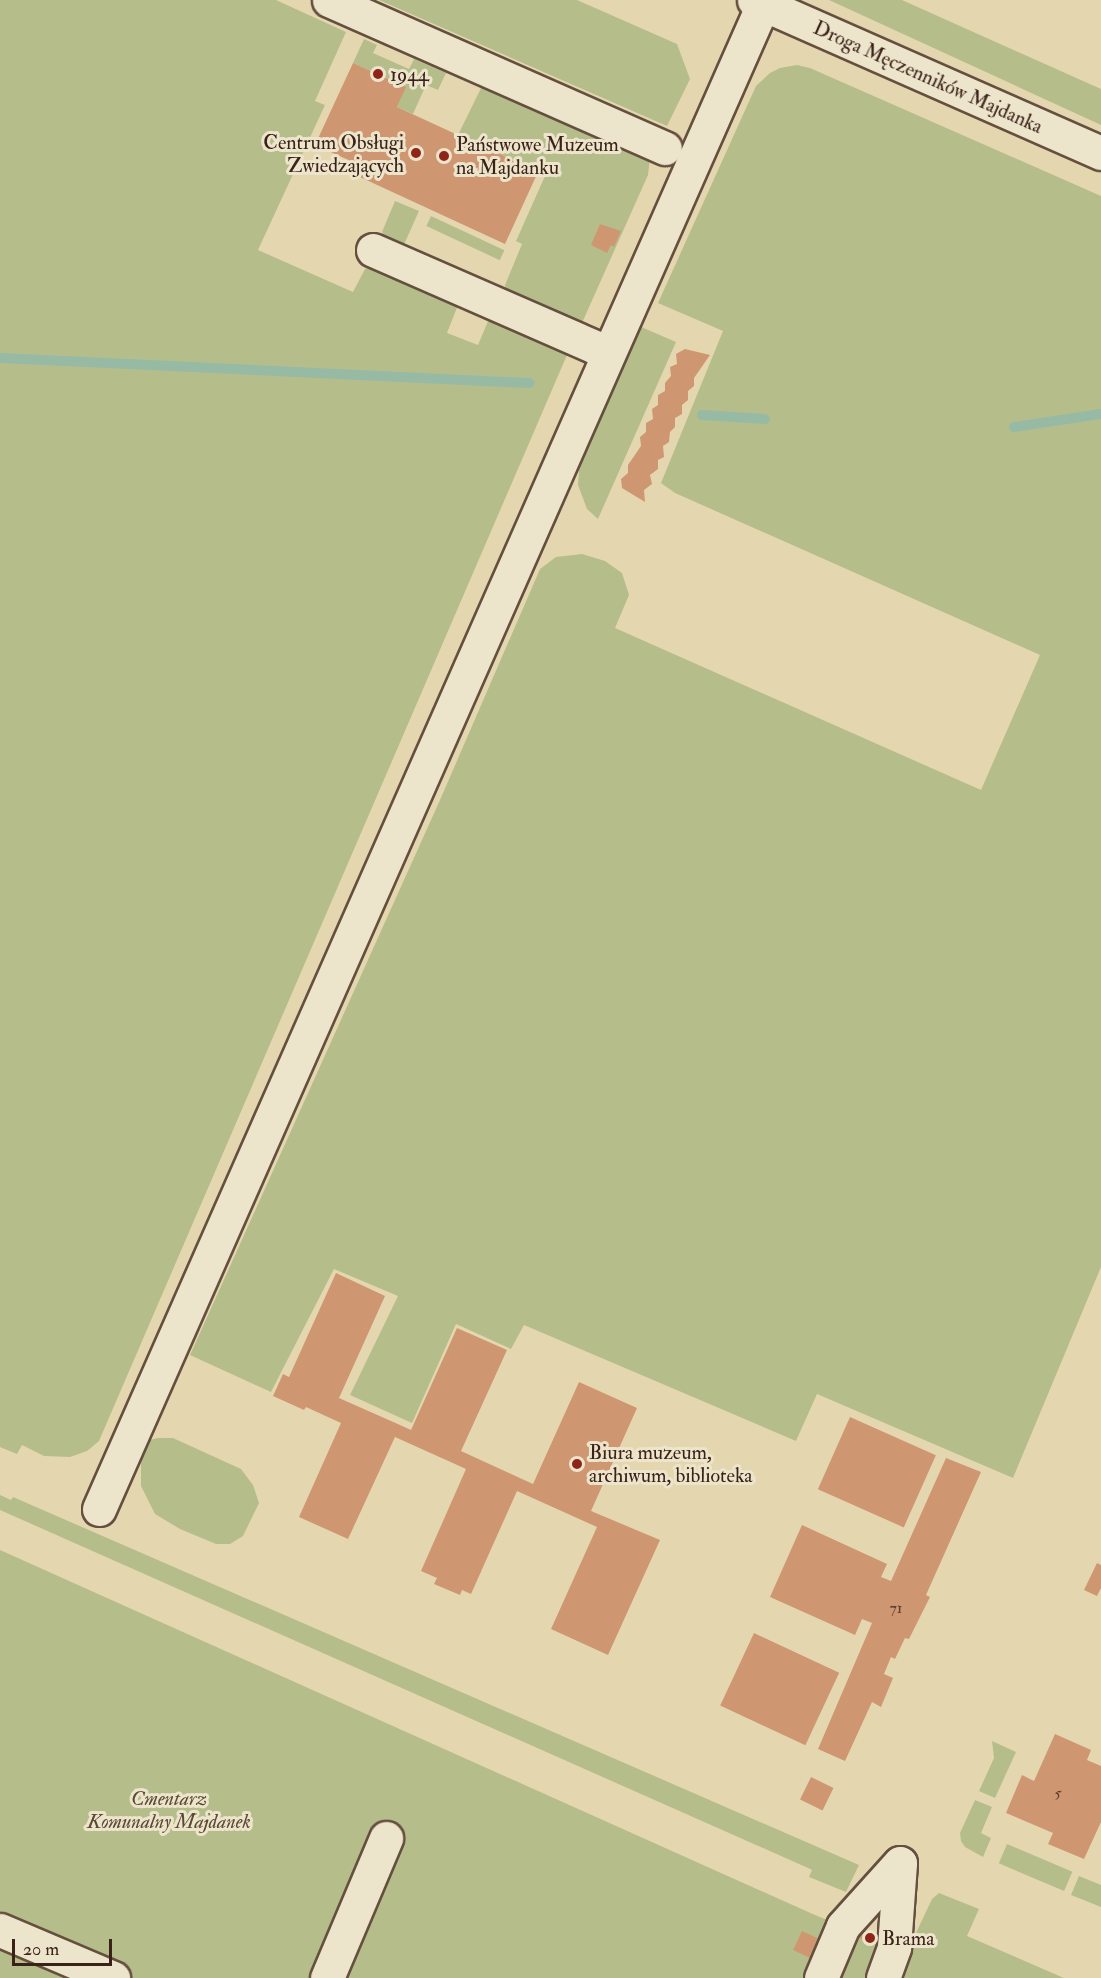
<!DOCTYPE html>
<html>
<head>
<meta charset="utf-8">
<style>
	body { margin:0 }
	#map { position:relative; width:1101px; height:1978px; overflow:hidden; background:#e4d7af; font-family:"IM FELL Double Pica",serif }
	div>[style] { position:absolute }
	.green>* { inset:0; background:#b5be8a; transform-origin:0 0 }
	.stream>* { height:10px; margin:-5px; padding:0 5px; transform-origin:5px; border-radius:5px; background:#97baa5 }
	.building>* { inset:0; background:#cf9672; transform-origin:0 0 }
	.roads { filter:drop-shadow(2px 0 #654f3e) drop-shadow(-2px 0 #654f3e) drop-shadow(0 2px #654f3e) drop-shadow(0 -2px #654f3e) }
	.minor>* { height:33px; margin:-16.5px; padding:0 16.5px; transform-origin:16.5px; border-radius:16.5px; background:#ede5cb }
	.dots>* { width:16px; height:16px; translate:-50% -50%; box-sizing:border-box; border:3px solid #ede5cb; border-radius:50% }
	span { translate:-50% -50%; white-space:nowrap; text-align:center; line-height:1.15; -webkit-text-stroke:6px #ede5cb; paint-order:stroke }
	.number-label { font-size:16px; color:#603f2f }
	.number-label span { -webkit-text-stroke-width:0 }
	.poi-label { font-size:20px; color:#3b2219 }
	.left { translate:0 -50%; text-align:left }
	.right { translate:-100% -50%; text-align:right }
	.street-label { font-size:20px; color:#3b2219 }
	.park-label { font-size:20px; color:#5a4935; font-style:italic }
	.scale { position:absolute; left:12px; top:1939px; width:100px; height:27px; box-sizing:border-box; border:3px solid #3b2219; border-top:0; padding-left:8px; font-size:18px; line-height:21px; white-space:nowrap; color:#3b2219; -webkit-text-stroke:4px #ede5cb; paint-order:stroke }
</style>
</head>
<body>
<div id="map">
	<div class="green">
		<div style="clip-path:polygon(0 0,276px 0,346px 32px,315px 101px,325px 105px,258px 250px,353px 292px,365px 269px,378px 263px,460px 300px,447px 333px,478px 345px,491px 314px,562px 346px,567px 355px,99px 1441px,87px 1451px,70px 1457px,44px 1456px,22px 1445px,17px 1454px,0 1447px)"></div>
		<div style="clip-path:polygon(379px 0,577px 0,677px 44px,690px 79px,667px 126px)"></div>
		<div style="clip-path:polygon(829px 0,902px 0,1101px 89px,1101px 125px)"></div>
		<div style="clip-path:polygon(364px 39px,377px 45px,373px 53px,409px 69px,414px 59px,446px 73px,438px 90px,426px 85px,413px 114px,397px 107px,405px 87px,353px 63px)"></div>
		<div style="clip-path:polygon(797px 65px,810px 68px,1101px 196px,1101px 1267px,1013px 1478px,817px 1394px,796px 1441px,524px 1325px,511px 1349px,456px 1324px,412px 1423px,350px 1395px,398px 1296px,334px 1269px,271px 1392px,190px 1355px,440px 800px,540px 569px,556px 557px,582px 554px,605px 561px,622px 573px,629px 595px,615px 628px,981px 790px,1040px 655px,675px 493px,661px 483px,723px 331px,658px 303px,756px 86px,770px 73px,780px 68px)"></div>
		<div style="clip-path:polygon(483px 84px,650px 158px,648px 175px,582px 323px,573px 324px,507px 297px,505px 285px,522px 244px,516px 241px,545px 176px,458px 135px)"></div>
		<div style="clip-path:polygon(395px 201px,419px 211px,402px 249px,388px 244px,382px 232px)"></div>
		<div style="left:431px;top:216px;width:81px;height:11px;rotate:25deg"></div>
		<div style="clip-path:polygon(639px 326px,676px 342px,598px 519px,587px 509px,578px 485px,580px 457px)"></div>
		<div style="clip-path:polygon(158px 1438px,173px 1438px,241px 1469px,253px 1485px,259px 1503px,243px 1536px,230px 1544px,216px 1544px,180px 1529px,155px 1514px,141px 1486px,141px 1459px,149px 1440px)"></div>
		<div style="clip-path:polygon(0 1495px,11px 1500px,13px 1497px,859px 1865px,846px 1892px,809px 1877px,812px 1870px,808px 1868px,0 1510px)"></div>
		<div style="clip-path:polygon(0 1550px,815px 1915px,907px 1952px,932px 1899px,939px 1893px,979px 1909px,967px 1936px,1064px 1978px,0 1978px)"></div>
		<div style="clip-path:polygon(992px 1741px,1016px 1752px,995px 1798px,979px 1791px,994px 1758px)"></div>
		<div style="clip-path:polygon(975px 1800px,992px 1807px,981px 1833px,991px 1838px,983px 1857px,965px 1847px,961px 1841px,960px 1833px)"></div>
		<div style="left:1007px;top:1844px;width:71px;height:21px;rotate:23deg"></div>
		<div style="clip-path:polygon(1079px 1876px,1101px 1885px,1101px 1907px,1071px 1895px)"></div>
	</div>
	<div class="stream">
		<div style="left:0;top:358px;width:530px;rotate:2.71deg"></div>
		<div style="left:702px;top:415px;width:63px;rotate:3.6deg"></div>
		<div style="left:1014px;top:427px;width:88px;rotate:-8.5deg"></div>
	</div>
	<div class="building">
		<div style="clip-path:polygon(353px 63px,406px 87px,397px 107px,538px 172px,505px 244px,349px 172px,353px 162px,315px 145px)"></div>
		<div style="clip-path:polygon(600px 224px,621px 231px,614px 247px,611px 245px,607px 253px,591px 245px)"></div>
		<div style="clip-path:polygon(685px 349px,710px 355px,694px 378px,694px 386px,688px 391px,688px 400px,682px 405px,682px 414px,675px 418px,675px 427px,670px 432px,669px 442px,663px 446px,664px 457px,658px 460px,658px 469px,650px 475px,652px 484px,644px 490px,645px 502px,622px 488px,621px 479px,628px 473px,628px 465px,641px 446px,640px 437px,646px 432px,646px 423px,653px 419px,652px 409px,658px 405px,658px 395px,665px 391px,665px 383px,671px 376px,670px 367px,677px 364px,676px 354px)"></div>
		<div style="clip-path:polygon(336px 1273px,385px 1296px,339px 1398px,400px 1425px,411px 1430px,457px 1328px,507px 1350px,461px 1451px,522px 1479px,533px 1484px,579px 1382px,637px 1408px,591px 1511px,660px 1540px,608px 1655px,551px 1629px,597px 1527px,517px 1491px,471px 1594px,462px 1590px,460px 1595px,434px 1584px,437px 1578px,421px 1571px,466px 1469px,455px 1464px,395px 1437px,348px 1539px,299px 1517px,341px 1423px,306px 1407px,304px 1410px,273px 1396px,283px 1374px,289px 1377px)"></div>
		<div style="left:850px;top:1417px;width:94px;height:79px;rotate:24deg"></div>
		<div style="clip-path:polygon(946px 1458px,981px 1472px,926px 1595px,930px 1597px,909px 1639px,905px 1638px,895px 1659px,891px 1657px,884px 1674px,893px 1678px,881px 1707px,872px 1702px,845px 1761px,818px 1749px,872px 1623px,862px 1619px,855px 1635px,770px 1597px,802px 1525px,887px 1564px,881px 1577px,891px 1581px)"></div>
		<div style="clip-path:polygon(1097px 1563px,1101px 1565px,1101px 1588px,1097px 1596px,1084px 1590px)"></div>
		<div style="left:754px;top:1633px;width:94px;height:80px;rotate:25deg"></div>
		<div style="clip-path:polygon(1055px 1734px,1091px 1750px,1087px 1760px,1101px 1766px,1101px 1822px,1084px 1859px,1048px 1844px,1053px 1833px,1006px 1813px,1022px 1775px,1034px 1781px)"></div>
		<div style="left:811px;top:1777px;width:25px;height:25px;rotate:26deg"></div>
		<div style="left:835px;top:1918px;width:81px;height:9px;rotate:23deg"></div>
		<div style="left:802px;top:1931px;width:23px;height:21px;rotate:25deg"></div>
	</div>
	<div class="roads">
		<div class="minor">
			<div style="left:329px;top:0;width:367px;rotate:23.8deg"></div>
			<div style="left:754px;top:0;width:379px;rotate:23.8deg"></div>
			<div style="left:373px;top:250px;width:257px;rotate:23.6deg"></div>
			<div style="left:99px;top:1509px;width:1649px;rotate:-66.19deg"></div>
			<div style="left:0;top:1930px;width:123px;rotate:23deg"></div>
			<div style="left:327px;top:1978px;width:152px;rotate:-67.1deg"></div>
			<div style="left:821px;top:1978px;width:56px;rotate:-67.1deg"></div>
			<div style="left:843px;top:1926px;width:85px;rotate:-47.9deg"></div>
			<div style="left:883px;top:1978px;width:33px;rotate:-70deg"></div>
			<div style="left:894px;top:1947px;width:84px;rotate:-85.9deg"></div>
		</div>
	</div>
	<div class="dots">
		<div style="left:378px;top:74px;background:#8f2418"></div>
		<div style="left:416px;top:153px;background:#8f2418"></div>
		<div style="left:444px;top:156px;background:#8f2418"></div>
		<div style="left:577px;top:1464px;background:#8f2418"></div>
		<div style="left:870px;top:1938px;background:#8f2418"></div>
	</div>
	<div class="number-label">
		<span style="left:896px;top:1608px">71</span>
		<span style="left:1058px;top:1793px">5</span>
	</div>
	<div class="poi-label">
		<span class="left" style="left:390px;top:74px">1944</span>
		<span class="right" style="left:404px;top:154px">Centrum Obsługi<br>Zwiedzających</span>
		<span class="left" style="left:456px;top:156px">Państwowe Muzeum<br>na Majdanku</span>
		<span class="left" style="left:589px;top:1464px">Biura muzeum,<br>archiwum, biblioteka</span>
		<span class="left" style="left:882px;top:1938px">Brama</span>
	</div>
	<div class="street-label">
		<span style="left:928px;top:77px;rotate:24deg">Droga Męczenników Majdanka</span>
	</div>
	<div class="park-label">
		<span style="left:169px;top:1810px">Cmentarz<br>Komunalny Majdanek</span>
	</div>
	<div class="scale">20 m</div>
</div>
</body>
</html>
